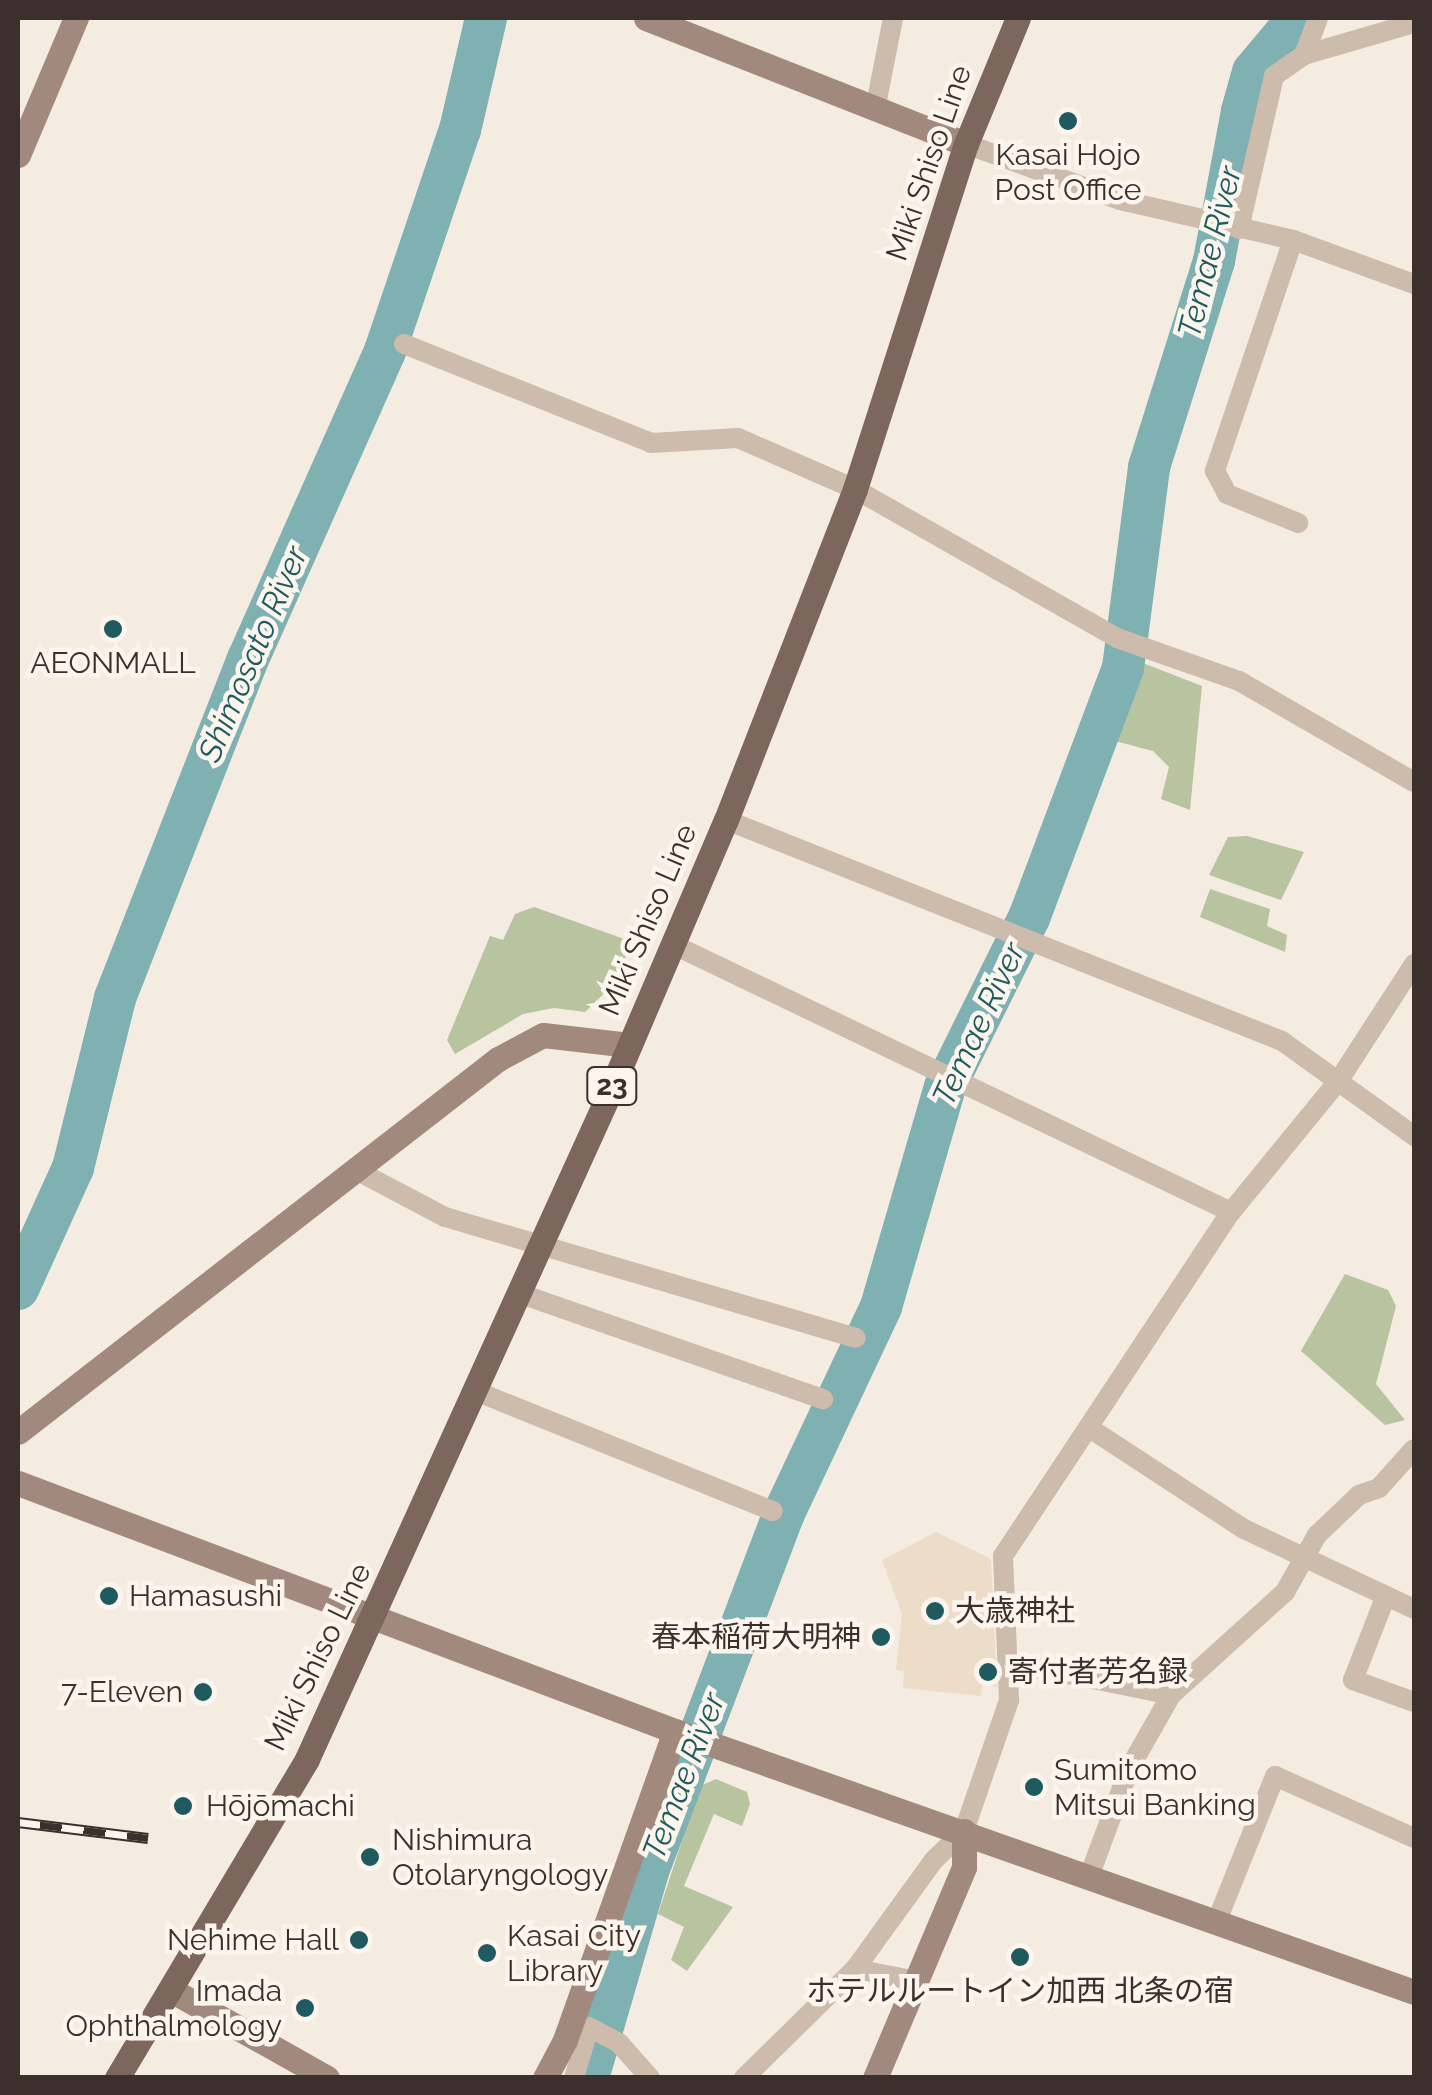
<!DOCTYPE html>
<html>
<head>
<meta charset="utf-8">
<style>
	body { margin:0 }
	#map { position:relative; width:1432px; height:2095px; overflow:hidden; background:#f4ebe1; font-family:Raleway,"Noto Sans JP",sans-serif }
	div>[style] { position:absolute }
	.green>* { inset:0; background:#b8c4a0 }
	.plaza>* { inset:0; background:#ecdcc8 }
	.river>* { height:42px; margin:-21px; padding:0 21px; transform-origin:21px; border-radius:21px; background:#7fb0b2 }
	.street>* { height:20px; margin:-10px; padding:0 10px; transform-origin:10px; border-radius:10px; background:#cdbbac }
	.secondary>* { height:25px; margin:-12.5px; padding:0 12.5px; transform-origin:12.5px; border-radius:12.5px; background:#a18a7d }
	.primary>* { height:25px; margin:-12.5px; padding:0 12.5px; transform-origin:12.5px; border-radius:12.5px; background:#7d675c }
	.rail>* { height:11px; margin-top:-5.5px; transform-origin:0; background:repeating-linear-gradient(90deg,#fbf5ee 0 22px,#3b302b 0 44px); box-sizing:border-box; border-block:2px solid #3b302b }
	.dots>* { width:28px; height:28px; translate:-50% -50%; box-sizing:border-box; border:5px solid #fbf5ee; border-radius:50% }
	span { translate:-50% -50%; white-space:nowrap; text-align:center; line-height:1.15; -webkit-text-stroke:9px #fbf5ee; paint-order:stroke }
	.shield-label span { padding:2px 8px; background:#fbf5ee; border:2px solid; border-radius:8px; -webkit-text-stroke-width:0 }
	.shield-label { font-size:28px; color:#3b302b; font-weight:700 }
	.poi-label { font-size:30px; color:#3b302b }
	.left { translate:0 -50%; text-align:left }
	.right { translate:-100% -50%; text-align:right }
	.street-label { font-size:30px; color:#3b302b }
	.water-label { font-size:32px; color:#1f5a5e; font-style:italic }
	.frame { position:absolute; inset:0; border:20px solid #3b302b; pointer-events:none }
</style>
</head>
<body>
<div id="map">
	<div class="green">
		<div style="clip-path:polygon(1143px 663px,1202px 686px,1190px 810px,1161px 799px,1169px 767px,1153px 751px,1115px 741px)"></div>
		<div style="clip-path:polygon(1247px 836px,1304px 852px,1281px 900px,1209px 875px,1228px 837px)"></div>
		<div style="clip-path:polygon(1210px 889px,1270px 909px,1267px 926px,1287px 935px,1285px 952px,1200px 917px)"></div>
		<div style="clip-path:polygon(534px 907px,630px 941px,619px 979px,585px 1012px,554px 1008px,523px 1014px,455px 1054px,447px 1040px,490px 936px,503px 940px,515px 914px)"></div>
		<div style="clip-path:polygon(1345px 1274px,1388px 1290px,1396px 1306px,1376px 1384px,1405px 1420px,1385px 1425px,1301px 1351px)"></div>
		<div style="clip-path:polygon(716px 1779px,747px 1792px,750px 1804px,742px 1826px,714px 1814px,684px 1886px,733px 1907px,687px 1971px,671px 1960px,684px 1927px,658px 1914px,700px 1786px)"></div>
	</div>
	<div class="plaza">
		<div style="clip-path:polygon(936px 1532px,991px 1559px,997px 1687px,982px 1685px,981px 1696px,903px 1688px,904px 1672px,896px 1670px,902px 1614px,882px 1560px)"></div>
	</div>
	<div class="river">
		<div style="left:18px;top:1289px;width:133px;rotate:-65.6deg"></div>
		<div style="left:73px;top:1168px;width:175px;rotate:-76.1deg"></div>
		<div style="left:115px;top:998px;width:364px;rotate:-68.6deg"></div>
		<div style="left:248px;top:659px;width:337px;rotate:-66deg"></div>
		<div style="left:385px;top:351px;width:233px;rotate:-71.3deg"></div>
		<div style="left:460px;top:130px;width:115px;rotate:-76.9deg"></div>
		<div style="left:588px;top:2078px;width:216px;rotate:-73.8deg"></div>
		<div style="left:648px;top:1871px;width:383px;rotate:-69.2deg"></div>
		<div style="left:784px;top:1513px;width:228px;rotate:-64.8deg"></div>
		<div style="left:881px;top:1307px;width:229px;rotate:-73.8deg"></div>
		<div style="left:945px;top:1087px;width:189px;rotate:-63.6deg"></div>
		<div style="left:1029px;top:918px;width:267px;rotate:-69.4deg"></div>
		<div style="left:1123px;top:668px;width:203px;rotate:-82.6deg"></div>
		<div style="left:1149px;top:467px;width:216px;rotate:-72.5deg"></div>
		<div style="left:1214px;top:261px;width:153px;rotate:-79.4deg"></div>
		<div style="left:1242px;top:111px;width:41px;rotate:-74.2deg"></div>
		<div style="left:1253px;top:72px;width:70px;rotate:-50.2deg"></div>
	</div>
	<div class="street">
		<div style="left:1304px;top:55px;width:40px;rotate:-69deg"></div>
		<div style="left:875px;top:110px;width:94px;rotate:-78.9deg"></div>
		<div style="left:966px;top:144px;width:164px;rotate:20deg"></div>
		<div style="left:1120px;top:200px;width:178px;rotate:13deg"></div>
		<div style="left:1293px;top:240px;width:129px;rotate:20deg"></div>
		<div style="left:1239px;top:229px;width:157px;rotate:-77.1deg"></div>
		<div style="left:1274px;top:76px;width:37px;rotate:-35deg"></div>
		<div style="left:1304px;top:55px;width:115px;rotate:-16.2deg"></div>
		<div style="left:1293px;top:240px;width:244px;rotate:108.7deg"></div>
		<div style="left:1215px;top:471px;width:26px;rotate:62deg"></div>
		<div style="left:1227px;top:494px;width:77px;rotate:22.2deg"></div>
		<div style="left:404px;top:344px;width:266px;rotate:21.8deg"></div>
		<div style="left:651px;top:443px;width:87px;rotate:-3.3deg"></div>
		<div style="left:738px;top:438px;width:128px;rotate:23.6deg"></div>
		<div style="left:855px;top:489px;width:301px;rotate:29.6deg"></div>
		<div style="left:1117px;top:638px;width:129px;rotate:19.4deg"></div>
		<div style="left:1239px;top:681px;width:202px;rotate:30deg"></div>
		<div style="left:726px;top:820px;width:598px;rotate:21.68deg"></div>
		<div style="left:1282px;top:1041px;width:163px;rotate:35.7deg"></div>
		<div style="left:672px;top:944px;width:620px;rotate:25.61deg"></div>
		<div style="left:354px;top:1169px;width:103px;rotate:27.8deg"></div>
		<div style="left:445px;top:1217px;width:428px;rotate:16.4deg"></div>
		<div style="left:521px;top:1294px;width:320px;rotate:19.2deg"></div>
		<div style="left:478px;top:1392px;width:318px;rotate:22deg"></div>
		<div style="left:1091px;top:1429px;width:183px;rotate:33.2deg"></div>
		<div style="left:1244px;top:1529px;width:188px;rotate:25.2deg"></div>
		<div style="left:1385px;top:1598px;width:88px;rotate:111.3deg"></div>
		<div style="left:1353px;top:1680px;width:65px;rotate:19.8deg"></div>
		<div style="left:1008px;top:1662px;width:166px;rotate:11.4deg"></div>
		<div style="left:1090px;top:1874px;width:112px;rotate:-69.6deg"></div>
		<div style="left:1129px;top:1769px;width:85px;rotate:-60.4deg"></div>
		<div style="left:1171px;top:1695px;width:154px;rotate:-42.1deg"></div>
		<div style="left:1285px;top:1592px;width:65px;rotate:-60.7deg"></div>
		<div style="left:1317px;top:1535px;width:58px;rotate:-43.6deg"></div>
		<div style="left:1359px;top:1495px;width:21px;rotate:-19deg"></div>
		<div style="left:1379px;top:1488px;width:52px;rotate:-48.1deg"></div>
		<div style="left:1218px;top:1918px;width:153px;rotate:-68.1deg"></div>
		<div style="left:1275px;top:1776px;width:152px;rotate:24deg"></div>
		<div style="left:855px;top:1969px;width:62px;rotate:11.1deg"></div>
		<div style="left:574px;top:2078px;width:53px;rotate:-73.6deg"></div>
		<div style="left:589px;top:2027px;width:34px;rotate:28deg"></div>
		<div style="left:619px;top:2043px;width:47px;rotate:48.5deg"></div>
		<div style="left:744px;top:2078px;width:156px;rotate:-44.5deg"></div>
		<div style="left:855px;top:1969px;width:135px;rotate:-54.1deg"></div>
		<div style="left:934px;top:1860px;width:42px;rotate:-44deg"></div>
		<div style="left:964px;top:1831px;width:139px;rotate:-71deg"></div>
		<div style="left:1009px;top:1700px;width:144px;rotate:-92.4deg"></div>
		<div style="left:1003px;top:1556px;width:413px;rotate:-56.5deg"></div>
		<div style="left:1231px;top:1212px;width:171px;rotate:-50.7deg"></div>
		<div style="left:1339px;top:1080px;width:138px;rotate:-57.1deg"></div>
	</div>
	<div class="secondary">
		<div style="left:646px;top:18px;width:344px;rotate:21.5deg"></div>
		<div style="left:18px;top:155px;width:149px;rotate:-67.1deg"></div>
		<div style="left:18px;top:1432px;width:608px;rotate:-37.85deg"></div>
		<div style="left:498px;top:1059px;width:51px;rotate:-28.1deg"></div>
		<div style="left:543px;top:1035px;width:87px;rotate:6.6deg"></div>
		<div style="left:18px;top:1483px;width:716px;rotate:20.69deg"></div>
		<div style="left:688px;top:1736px;width:770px;rotate:19.42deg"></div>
		<div style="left:171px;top:1990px;width:179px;rotate:29.4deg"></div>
		<div style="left:545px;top:2078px;width:43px;rotate:-62.2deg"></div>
		<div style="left:565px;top:2040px;width:328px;rotate:-70.4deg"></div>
		<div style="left:875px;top:2078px;width:229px;rotate:-67.1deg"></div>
		<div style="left:964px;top:1867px;width:36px;rotate:-90deg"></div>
	</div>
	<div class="primary">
		<div style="left:117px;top:2078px;width:371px;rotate:-59.2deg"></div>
		<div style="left:307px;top:1759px;width:728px;rotate:-65.58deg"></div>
		<div style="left:608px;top:1096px;width:300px;rotate:-66.9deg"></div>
		<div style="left:726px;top:820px;width:355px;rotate:-68.7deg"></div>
		<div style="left:855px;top:489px;width:362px;rotate:-72.2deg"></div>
		<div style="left:966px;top:144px;width:136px;rotate:-67.6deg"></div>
	</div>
	<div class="rail">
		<div style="left:18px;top:1822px;width:131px;rotate:7deg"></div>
	</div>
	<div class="dots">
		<div style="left:1068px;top:121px;background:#1f5a5e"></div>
		<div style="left:113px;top:629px;background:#1f5a5e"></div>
		<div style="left:109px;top:1596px;background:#1f5a5e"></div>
		<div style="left:935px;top:1611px;background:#1f5a5e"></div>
		<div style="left:881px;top:1637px;background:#1f5a5e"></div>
		<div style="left:988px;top:1672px;background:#1f5a5e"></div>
		<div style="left:203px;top:1692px;background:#1f5a5e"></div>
		<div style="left:1034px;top:1787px;background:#1f5a5e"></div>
		<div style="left:183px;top:1806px;background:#1f5a5e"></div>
		<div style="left:370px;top:1857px;background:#1f5a5e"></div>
		<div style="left:359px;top:1940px;background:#1f5a5e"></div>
		<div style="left:487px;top:1953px;background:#1f5a5e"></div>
		<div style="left:1020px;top:1957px;background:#1f5a5e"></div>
		<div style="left:305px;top:2008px;background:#1f5a5e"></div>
	</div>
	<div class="shield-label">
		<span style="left:612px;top:1086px">23</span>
	</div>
	<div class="poi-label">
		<span style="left:1068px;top:172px">Kasai Hojo<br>Post Office</span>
		<span style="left:113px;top:663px">AEONMALL</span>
		<span class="left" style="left:129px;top:1596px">Hamasushi</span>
		<span class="left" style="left:955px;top:1611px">大歳神社</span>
		<span class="right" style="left:861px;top:1637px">春本稲荷大明神</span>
		<span class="left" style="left:1008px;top:1672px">寄付者芳名録</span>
		<span class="right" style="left:183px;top:1692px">7-Eleven</span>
		<span class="left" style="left:1054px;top:1787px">Sumitomo<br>Mitsui Banking</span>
		<span class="left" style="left:206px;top:1806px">Hōjōmachi</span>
		<span class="left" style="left:392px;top:1857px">Nishimura<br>Otolaryngology</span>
		<span class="left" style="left:507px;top:1953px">Kasai City<br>Library</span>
		<span class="right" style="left:339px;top:1940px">Nehime Hall</span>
		<span class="right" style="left:282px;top:2008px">Imada<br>Ophthalmology</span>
		<span style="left:1020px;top:1991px">ホテルルートイン加西 北条の宿</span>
	</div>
	<div class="street-label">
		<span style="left:929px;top:163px;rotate:-71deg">Miki Shiso Line</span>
		<span style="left:648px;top:920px;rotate:-67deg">Miki Shiso Line</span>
		<span style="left:318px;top:1657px;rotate:-64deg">Miki Shiso Line</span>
	</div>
	<div class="water-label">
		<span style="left:1210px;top:252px;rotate:-76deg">Temae River</span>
		<span style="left:253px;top:654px;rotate:-67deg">Shimosato River</span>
		<span style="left:979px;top:1024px;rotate:-65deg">Temae River</span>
		<span style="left:684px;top:1776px;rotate:-69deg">Temae River</span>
	</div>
	<div class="frame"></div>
</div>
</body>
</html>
